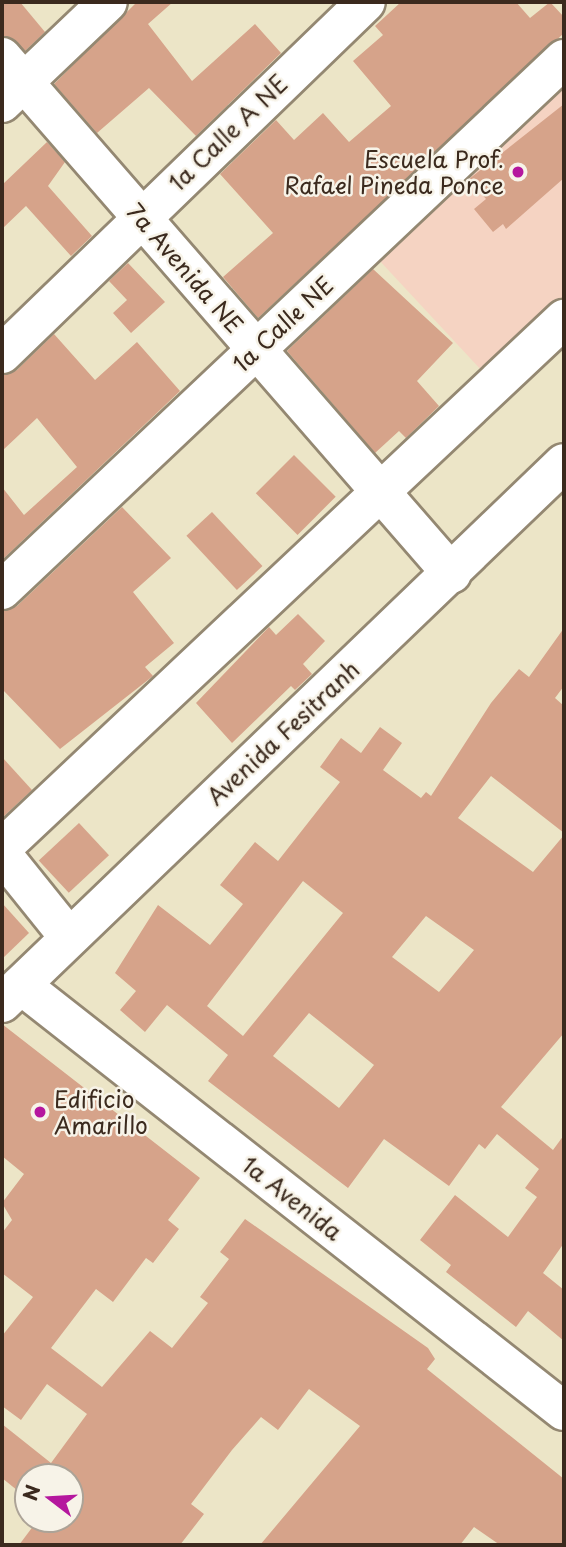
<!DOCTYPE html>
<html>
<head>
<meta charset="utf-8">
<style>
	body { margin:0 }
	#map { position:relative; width:566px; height:1547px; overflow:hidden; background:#ece5c7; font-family:"Playpen Sans",sans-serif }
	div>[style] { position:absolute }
	.built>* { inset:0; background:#f5d3c2 }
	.building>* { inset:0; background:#d6a38a; transform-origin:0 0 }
	.roads { filter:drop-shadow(2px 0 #948872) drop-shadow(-2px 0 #948872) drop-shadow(0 2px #948872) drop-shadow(0 -2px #948872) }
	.minor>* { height:38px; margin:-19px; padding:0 19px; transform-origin:19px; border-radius:19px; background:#fff }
	.dots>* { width:19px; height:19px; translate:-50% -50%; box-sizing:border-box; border:4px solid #f7f3e8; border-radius:50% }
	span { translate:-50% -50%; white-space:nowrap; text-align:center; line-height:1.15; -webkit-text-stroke:5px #f7f3e8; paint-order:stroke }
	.street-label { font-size:23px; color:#3b2a1e }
	.poi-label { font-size:23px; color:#3b2a1e }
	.right { translate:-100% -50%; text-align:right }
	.left { translate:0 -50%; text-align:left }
	.frame { position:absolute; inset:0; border:4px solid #3b2a1e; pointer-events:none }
	.north { position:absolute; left:14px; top:1463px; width:70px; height:70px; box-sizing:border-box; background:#f7f3e8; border:2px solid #aca397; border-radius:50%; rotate:287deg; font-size:19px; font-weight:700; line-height:28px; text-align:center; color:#3b2a1e }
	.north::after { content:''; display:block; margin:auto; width:24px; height:32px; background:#b5179e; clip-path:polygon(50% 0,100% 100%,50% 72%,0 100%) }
</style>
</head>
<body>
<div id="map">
	<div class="built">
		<div style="clip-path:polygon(564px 85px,564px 296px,483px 372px,378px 259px)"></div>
	</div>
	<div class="building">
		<div style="clip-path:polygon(2px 2px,20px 2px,45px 32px,25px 51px,2px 36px)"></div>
		<div style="clip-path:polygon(137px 2px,173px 2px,148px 24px,192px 81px,255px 24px,281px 53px,196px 136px,149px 88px,97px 133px,54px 84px)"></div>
		<div style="clip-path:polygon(401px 2px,516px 2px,530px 18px,550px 2px,564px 17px,564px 33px,258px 318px,223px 277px,273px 233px,220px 174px,276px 120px,294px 140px,323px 113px,349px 142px,391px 106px,353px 61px,383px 35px,375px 26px)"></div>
		<div style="clip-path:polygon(564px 104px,564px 178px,506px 229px,503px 224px,493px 232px,474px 209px,486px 199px,469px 179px)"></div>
		<div style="clip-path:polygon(47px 142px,65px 162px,48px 186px,92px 236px,71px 256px,26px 206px,2px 229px,2px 185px)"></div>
		<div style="clip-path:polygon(128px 263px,165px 302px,131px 333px,113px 313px,127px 300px,109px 281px)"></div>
		<div style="clip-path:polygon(373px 269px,453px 343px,417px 381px,439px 406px,406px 438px,399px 431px,375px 453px,287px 351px)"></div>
		<div style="clip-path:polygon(54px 334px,95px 380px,137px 342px,180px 391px,2px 560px,2px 487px,24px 515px,77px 467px,37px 418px,2px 451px,2px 375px,17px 370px)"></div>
		<div style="left:294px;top:455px;width:59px;height:54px;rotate:45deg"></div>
		<div style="clip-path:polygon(122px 507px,171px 558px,133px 592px,174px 643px,145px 667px,153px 676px,60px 749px,2px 689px,2px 611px,17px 606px)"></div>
		<div style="left:212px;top:512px;width:74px;height:35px;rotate:47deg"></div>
		<div style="clip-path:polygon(298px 614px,325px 641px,303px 664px,312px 674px,295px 690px,291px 686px,232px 743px,196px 703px,269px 627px,276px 635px)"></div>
		<div style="clip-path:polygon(evenodd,564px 628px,564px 686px,555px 698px,564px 706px,564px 833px,491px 776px,458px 818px,533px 872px,564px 835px,564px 1033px,501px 1107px,553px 1150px,564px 1135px,564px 1243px,543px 1273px,564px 1290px,564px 1341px,528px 1311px,516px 1327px,446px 1272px,451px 1265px,420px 1240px,455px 1195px,508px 1237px,537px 1197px,525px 1188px,539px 1169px,497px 1134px,485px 1149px,479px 1144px,449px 1186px,384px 1139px,348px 1188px,208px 1081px,228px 1055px,167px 1005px,145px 1032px,120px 1010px,136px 991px,115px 973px,158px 905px,210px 945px,243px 904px,220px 885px,255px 842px,278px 861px,340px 782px,320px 767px,341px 738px,361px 753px,380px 727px,402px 743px,383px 770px,421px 798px,426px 792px,431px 796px,491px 703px,519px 669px,529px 677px,564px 628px,303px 881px,343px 913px,243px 1036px,207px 1006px,303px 881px,564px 628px,426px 916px,474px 950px,439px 992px,392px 957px,426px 916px,564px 628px,309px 1013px,374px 1065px,339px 1108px,273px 1056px,309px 1013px)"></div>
		<div style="clip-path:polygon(2px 757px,32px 790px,2px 818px)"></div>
		<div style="left:79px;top:823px;width:44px;height:55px;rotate:47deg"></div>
		<div style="clip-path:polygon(2px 903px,29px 933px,2px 959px)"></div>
		<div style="clip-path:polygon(2px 1024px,200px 1178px,168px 1220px,179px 1229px,153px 1263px,146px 1258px,113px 1302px,96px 1289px,51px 1348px,102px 1387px,150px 1331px,172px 1348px,208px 1303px,200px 1297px,229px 1259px,220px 1252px,245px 1219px,428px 1348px,435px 1359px,427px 1369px,564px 1479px,564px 1545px,500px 1545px,474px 1527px,460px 1545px,260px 1545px,360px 1426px,309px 1389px,278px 1430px,261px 1417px,232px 1450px,191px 1504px,204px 1514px,180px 1545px,19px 1545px,34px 1525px,24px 1517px,28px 1513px,28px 1519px,70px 1519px,70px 1477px,28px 1477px,28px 1499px,2px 1478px,2px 1424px,51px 1463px,87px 1414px,47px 1384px,21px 1420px,2px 1406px,2px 1336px,33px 1297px,2px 1273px,2px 1233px,12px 1220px,2px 1203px,24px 1174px,2px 1156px)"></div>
	</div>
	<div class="roads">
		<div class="minor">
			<div style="left:2px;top:57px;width:685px;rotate:48.96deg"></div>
			<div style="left:2px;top:103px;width:146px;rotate:-43.6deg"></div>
			<div style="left:2px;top:354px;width:506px;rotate:-44.04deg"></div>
			<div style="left:2px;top:590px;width:773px;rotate:-43.38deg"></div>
			<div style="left:2px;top:848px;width:772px;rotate:-43.27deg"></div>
			<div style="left:2px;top:854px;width:105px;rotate:51.2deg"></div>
			<div style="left:21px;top:985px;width:690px;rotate:38.12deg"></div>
			<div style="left:2px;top:1003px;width:779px;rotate:-43.86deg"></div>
		</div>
	</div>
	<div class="dots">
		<div style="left:518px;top:172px;background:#b5179e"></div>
		<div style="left:40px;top:1112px;background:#b5179e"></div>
	</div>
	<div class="street-label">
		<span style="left:228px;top:133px;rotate:-44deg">1a Calle A NE</span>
		<span style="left:185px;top:268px;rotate:49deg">7a Avenida NE</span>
		<span style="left:283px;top:324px;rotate:-43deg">1a Calle NE</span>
		<span style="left:283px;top:733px;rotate:-43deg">Avenida Fesitranh</span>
		<span style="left:292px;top:1198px;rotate:38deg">1a Avenida</span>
	</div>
	<div class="poi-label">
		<span class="right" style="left:504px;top:172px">Escuela Prof.<br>Rafael Pineda Ponce</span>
		<span class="left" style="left:54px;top:1112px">Edificio<br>Amarillo</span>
	</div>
	<div class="frame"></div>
	<div class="north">N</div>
</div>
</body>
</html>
